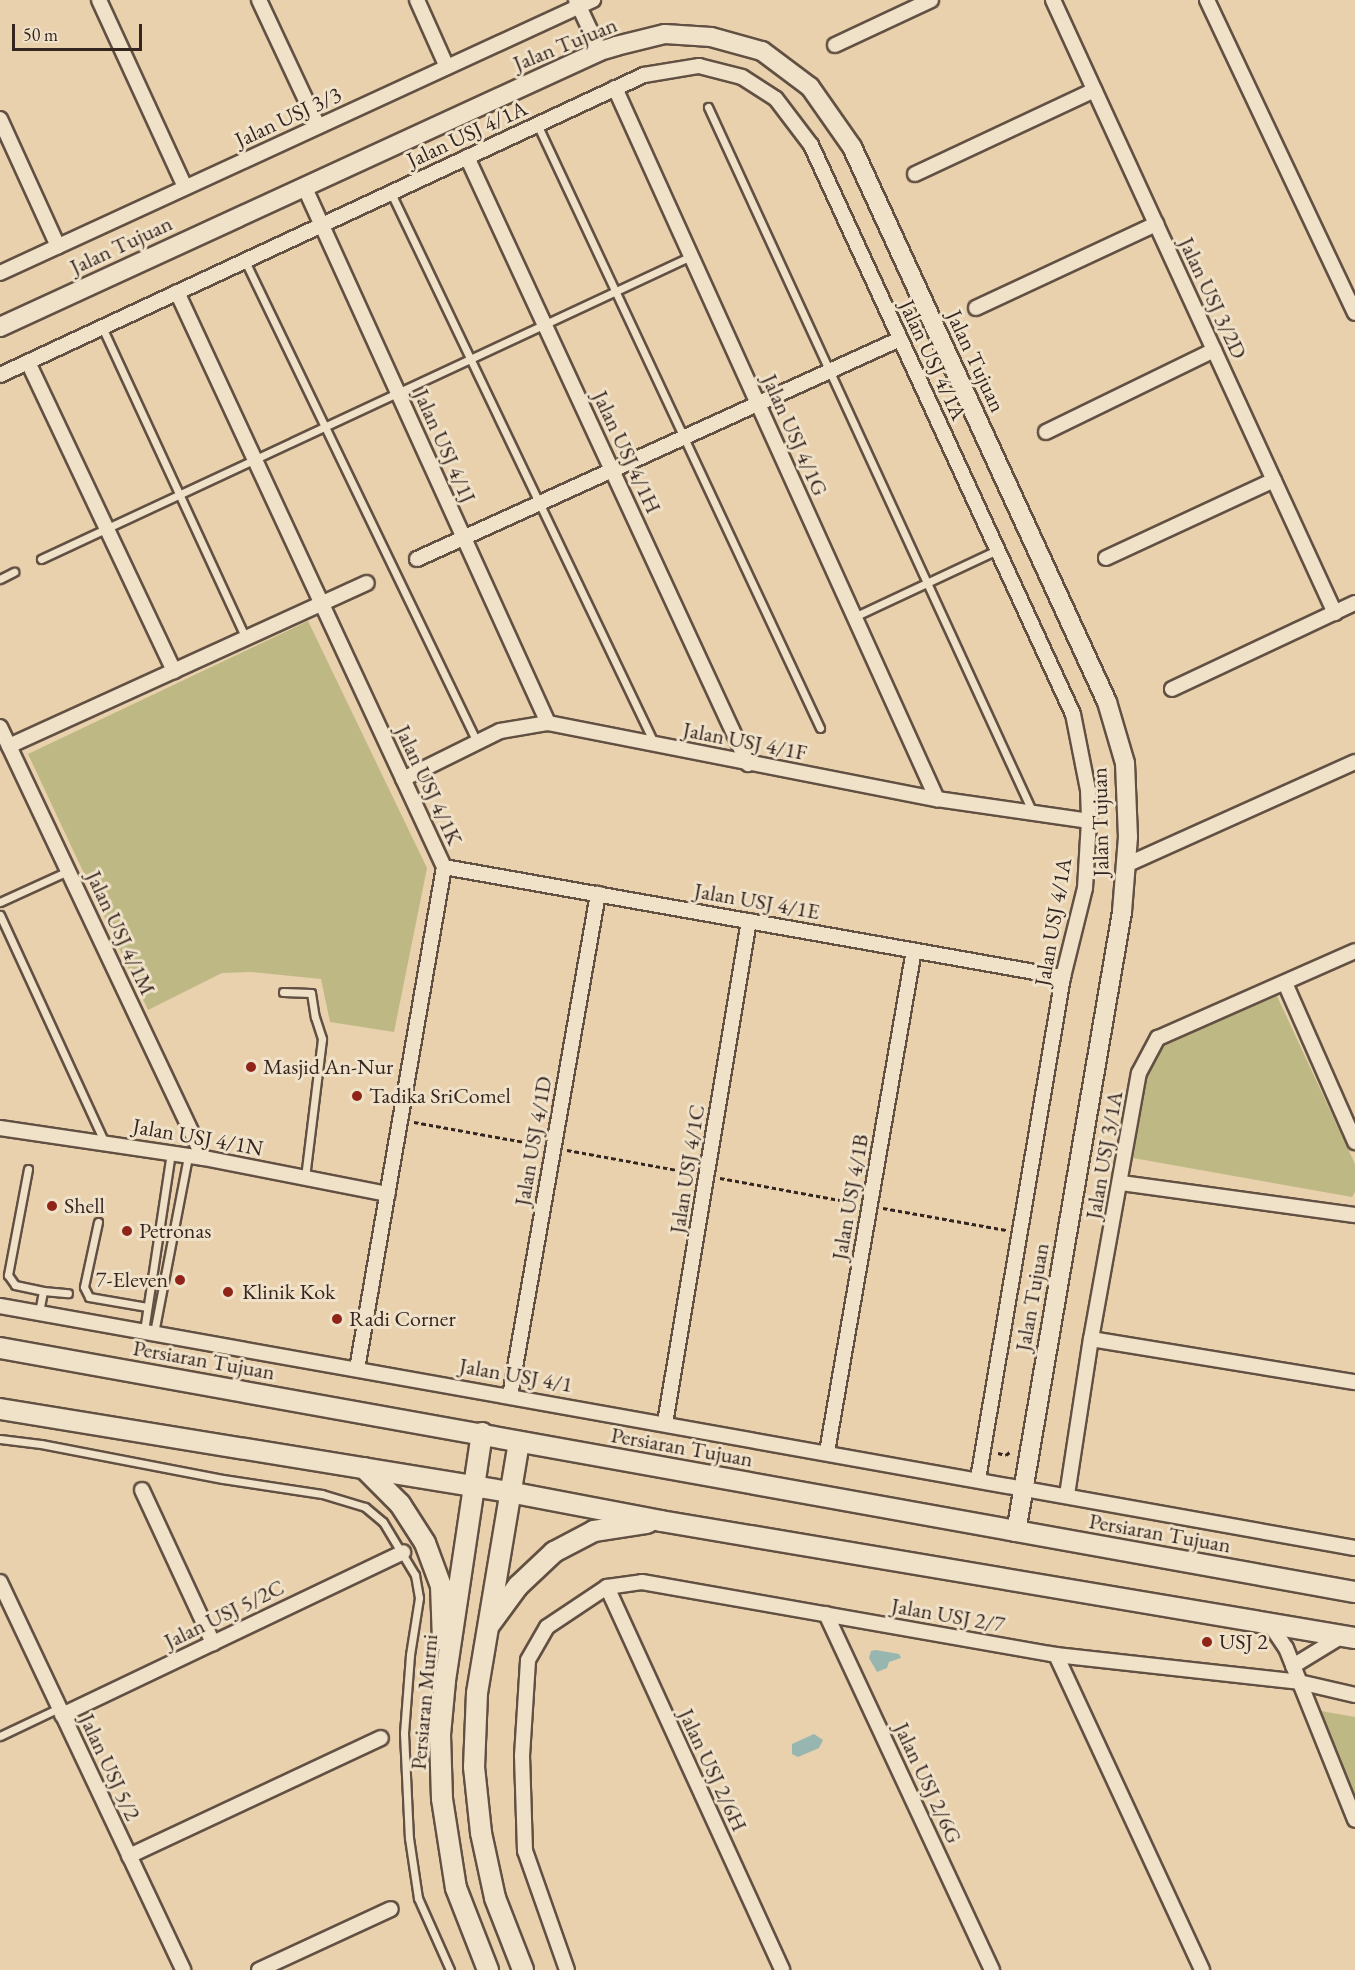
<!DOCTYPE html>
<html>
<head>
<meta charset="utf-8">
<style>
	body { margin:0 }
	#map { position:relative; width:1355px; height:1970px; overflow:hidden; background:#e8d1ac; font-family:"EB Garamond",serif }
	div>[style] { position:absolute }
	.green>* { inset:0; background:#beb984 }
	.water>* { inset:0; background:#98b6b0 }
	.path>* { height:3px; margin-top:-1.5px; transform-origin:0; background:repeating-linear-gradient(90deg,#352520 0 4.5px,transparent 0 7.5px) }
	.roads { filter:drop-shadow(2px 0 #625043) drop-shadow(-2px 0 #625043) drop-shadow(0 2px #625043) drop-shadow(0 -2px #625043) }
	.service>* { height:7px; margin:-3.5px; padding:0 3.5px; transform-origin:3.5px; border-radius:3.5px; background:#f0e1c9 }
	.minor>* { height:14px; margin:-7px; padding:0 7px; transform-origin:7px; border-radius:7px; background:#f0e1c9 }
	.tertiary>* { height:18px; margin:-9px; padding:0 9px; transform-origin:9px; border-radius:9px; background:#f0e1c9 }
	.secondary>* { height:20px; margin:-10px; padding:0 10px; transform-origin:10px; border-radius:10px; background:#f0e1c9 }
	.dots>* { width:16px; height:16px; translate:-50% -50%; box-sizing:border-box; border:3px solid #f0e1c9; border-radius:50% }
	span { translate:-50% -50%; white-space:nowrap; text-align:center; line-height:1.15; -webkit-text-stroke:6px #f0e1c9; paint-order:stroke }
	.street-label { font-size:22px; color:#352520 }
	.poi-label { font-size:22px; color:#352520 }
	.left { translate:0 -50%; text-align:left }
	.right { translate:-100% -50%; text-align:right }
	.scale { position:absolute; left:12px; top:24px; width:130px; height:27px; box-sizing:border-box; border:3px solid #352520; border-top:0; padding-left:8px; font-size:18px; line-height:21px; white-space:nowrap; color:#352520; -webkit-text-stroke:4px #f0e1c9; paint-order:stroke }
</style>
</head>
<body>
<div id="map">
	<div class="green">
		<div style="clip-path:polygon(308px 621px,427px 868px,394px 1032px,330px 1022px,321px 979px,251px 972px,222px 973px,148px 1010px,28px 754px)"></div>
		<div style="clip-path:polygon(1277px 996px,1355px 1164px,1355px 1192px,1352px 1197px,1133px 1158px,1147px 1078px,1165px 1044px)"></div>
		<div style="clip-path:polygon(1304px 1708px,1355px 1717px,1355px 1816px)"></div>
	</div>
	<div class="water">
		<div style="clip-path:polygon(876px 1650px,899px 1654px,901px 1658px,889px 1662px,887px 1668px,877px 1672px,869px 1658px,871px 1651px)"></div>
		<div style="clip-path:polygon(814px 1734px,823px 1740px,819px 1748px,798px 1757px,792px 1754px,792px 1744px)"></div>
	</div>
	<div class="path">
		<div style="left:414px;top:1122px;width:128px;rotate:10.3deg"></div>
		<div style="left:567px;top:1150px;width:128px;rotate:10.3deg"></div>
		<div style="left:720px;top:1178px;width:138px;rotate:10.4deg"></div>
		<div style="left:883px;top:1208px;width:125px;rotate:10.1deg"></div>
		<div style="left:998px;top:1453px;width:8px;rotate:14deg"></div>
		<div style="left:1006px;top:1455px;width:6px;rotate:-39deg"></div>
	</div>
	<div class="roads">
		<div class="service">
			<div style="left:708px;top:107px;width:777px;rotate:65.28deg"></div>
			<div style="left:537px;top:124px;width:667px;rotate:64.89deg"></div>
			<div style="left:391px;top:193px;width:610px;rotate:64.44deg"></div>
			<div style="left:245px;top:261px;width:534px;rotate:64.25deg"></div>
			<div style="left:102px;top:327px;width:343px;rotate:65.2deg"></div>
			<div style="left:41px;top:559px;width:717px;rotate:-24.99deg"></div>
			<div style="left:0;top:579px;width:16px;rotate:-27deg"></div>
			<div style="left:854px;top:617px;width:158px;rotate:-25.1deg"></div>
			<div style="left:0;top:902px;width:75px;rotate:-24.5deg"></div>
			<div style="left:0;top:915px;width:251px;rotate:65.3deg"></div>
			<div style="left:283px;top:992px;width:28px;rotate:2deg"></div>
			<div style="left:311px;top:993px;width:24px;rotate:81deg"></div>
			<div style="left:315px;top:1017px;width:23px;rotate:72deg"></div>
			<div style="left:322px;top:1039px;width:139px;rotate:97deg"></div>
			<div style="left:28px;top:1169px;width:108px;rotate:100.7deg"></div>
			<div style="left:8px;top:1275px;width:12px;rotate:55deg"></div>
			<div style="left:15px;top:1285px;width:29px;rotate:12deg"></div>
			<div style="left:98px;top:1222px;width:66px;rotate:102.2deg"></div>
			<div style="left:84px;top:1287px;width:11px;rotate:63deg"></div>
			<div style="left:89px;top:1297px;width:59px;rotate:9.8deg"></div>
			<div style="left:39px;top:1312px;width:21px;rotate:-79deg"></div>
			<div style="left:43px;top:1291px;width:25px;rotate:5deg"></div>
			<div style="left:144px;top:1331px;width:180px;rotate:-81.4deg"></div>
			<div style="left:154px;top:1333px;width:179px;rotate:-79.1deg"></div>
			<div style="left:0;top:1439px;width:41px;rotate:7deg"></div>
			<div style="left:41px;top:1444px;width:185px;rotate:10.9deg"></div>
			<div style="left:223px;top:1479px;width:100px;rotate:8.6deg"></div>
			<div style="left:322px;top:1494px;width:45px;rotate:16.8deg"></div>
			<div style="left:365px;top:1507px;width:23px;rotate:40deg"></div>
			<div style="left:383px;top:1522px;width:62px;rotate:58.9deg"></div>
			<div style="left:415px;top:1575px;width:23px;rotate:80deg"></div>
			<div style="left:419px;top:1598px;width:58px;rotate:99deg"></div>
			<div style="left:410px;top:1655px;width:78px;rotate:94.4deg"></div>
			<div style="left:404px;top:1733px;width:105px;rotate:87.3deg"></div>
			<div style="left:409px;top:1838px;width:61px;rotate:81.5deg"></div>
			<div style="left:418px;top:1898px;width:79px;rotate:66deg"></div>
			<div style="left:0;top:1736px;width:65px;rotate:-25.4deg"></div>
		</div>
		<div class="minor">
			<div style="left:99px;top:0;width:206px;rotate:65.3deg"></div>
			<div style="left:259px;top:0;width:139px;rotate:64.9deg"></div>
			<div style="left:417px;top:0;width:73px;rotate:65.9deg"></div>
			<div style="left:576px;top:0;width:56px;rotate:64.8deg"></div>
			<div style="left:1053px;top:0;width:675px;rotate:65.3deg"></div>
			<div style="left:1207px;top:0;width:346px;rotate:64.7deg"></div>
			<div style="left:835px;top:45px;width:106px;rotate:-25.1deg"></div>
			<div style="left:615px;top:88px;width:781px;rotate:65.64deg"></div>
			<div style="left:0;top:119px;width:140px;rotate:65.5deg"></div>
			<div style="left:467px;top:157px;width:669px;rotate:65.16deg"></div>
			<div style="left:915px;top:174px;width:198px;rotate:-25.1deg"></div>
			<div style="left:304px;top:186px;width:590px;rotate:65.56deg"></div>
			<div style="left:0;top:273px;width:653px;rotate:-24.72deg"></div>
			<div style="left:177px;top:292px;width:634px;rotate:65.09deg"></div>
			<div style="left:444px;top:867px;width:509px;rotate:99.83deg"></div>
			<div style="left:976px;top:308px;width:199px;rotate:-25deg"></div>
			<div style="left:28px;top:362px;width:342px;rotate:64.7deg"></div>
			<div style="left:0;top:375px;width:710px;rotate:-24.98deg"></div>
			<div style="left:644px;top:75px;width:56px;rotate:-9.3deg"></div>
			<div style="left:699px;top:66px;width:44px;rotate:14.3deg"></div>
			<div style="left:742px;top:77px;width:40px;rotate:32.9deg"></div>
			<div style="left:776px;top:99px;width:58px;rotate:52.7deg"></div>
			<div style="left:811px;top:145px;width:626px;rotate:65.28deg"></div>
			<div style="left:1073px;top:714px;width:77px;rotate:78.8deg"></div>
			<div style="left:1088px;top:790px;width:31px;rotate:88deg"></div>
			<div style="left:1089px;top:821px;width:67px;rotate:93.4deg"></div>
			<div style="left:1085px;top:888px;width:92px;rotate:103.9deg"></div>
			<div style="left:1063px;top:977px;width:509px;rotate:99.61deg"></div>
			<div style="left:1046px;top:432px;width:187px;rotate:-26deg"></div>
			<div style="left:1106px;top:558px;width:185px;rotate:-24.9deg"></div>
			<div style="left:417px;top:559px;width:531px;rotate:-24.49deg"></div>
			<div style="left:1172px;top:689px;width:202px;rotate:-25.2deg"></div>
			<div style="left:0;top:727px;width:477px;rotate:64.7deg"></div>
			<div style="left:9px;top:746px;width:393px;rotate:-24.5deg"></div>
			<div style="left:403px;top:779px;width:108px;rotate:-26.3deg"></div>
			<div style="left:500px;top:731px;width:49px;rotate:-9.5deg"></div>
			<div style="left:548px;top:723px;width:396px;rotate:11.1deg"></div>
			<div style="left:937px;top:799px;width:154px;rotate:8.2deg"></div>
			<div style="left:1126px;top:865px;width:251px;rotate:-24.2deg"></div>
			<div style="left:444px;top:867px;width:629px;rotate:10.08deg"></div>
			<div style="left:1285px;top:983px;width:174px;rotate:66.2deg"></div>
			<div style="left:0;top:1128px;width:206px;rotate:8.4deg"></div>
			<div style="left:204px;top:1158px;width:187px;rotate:11.1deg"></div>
			<div style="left:1121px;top:1183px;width:236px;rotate:7.8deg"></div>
			<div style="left:0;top:1306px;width:1376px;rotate:10.13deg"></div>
			<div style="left:1091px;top:1339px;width:267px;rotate:9.3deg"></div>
			<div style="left:510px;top:1396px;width:510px;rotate:-80.06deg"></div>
			<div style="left:665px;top:1423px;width:509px;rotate:-80.5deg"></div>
			<div style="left:827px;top:1452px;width:509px;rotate:-80.17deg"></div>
			<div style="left:142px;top:1490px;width:169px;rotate:65.1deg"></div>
			<div style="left:1067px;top:1495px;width:158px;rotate:-81.3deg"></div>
			<div style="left:1091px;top:1339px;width:270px;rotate:-79.8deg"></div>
			<div style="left:1139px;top:1073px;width:40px;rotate:-62deg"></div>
			<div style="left:1158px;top:1038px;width:215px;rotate:-23.8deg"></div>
			<div style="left:0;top:1582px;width:429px;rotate:64.7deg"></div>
			<div style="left:607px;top:1587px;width:421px;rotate:65.4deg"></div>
			<div style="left:826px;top:1614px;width:393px;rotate:65deg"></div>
			<div style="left:1269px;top:1623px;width:30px;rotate:56deg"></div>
			<div style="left:1286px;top:1648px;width:185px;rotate:68.1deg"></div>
			<div style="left:1056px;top:1655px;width:347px;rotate:65.1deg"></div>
			<div style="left:1293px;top:1666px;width:57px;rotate:-31.5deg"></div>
			<div style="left:62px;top:1715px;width:378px;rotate:-25.5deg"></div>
			<div style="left:129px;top:1856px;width:278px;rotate:-25.1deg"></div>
			<div style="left:259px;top:1970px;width:145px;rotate:-24.8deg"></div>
			<div style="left:567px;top:1970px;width:126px;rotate:-109.4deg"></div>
			<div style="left:525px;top:1851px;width:95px;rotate:-91.8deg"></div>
			<div style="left:522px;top:1756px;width:96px;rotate:-86.4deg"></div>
			<div style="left:528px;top:1660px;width:38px;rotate:-60deg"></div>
			<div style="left:547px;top:1627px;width:72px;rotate:-33.7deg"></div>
			<div style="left:607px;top:1587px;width:35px;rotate:-8deg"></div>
			<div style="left:642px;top:1582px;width:420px;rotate:10deg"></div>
			<div style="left:1056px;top:1655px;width:244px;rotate:6.3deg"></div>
			<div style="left:1299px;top:1682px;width:57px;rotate:13.1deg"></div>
		</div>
		<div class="tertiary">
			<div style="left:0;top:327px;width:660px;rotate:-24.7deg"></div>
			<div style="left:600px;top:51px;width:17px;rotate:-17deg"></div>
			<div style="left:616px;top:46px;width:50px;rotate:-13.8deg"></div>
			<div style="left:665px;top:34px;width:46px;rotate:3.7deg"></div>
			<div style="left:711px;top:37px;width:53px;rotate:15.4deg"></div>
			<div style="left:762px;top:51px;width:60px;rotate:36.9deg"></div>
			<div style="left:810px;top:87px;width:73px;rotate:55deg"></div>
			<div style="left:852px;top:147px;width:611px;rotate:65.32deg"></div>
			<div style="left:1107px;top:702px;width:64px;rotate:73.6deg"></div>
			<div style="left:1125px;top:763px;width:74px;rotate:87.7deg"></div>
			<div style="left:1128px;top:837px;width:75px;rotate:94.6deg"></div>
			<div style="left:1122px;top:912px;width:629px;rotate:99.7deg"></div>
		</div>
		<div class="secondary">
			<div style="left:0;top:1348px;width:1377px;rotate:10.21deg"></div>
			<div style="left:0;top:1409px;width:516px;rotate:9.26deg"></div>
			<div style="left:509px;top:1492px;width:155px;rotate:10.8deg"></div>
			<div style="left:661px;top:1521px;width:704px;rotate:9.57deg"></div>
			<div style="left:482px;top:1433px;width:251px;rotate:98.5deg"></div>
			<div style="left:445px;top:1681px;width:54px;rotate:95.3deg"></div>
			<div style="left:440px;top:1735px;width:64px;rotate:88.2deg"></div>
			<div style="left:442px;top:1799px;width:90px;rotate:81.1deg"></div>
			<div style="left:456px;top:1888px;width:88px;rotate:68.7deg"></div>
			<div style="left:519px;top:1442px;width:254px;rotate:99.5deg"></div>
			<div style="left:477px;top:1693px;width:74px;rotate:92.3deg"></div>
			<div style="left:474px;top:1767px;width:66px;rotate:83.9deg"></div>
			<div style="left:481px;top:1833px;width:66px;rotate:77.8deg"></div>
			<div style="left:495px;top:1898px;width:77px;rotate:68.7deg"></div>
			<div style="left:364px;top:1468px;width:51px;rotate:45deg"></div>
			<div style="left:400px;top:1504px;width:46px;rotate:57.3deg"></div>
			<div style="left:425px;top:1543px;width:46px;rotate:69.6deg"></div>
			<div style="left:441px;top:1586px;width:54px;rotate:87.9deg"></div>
			<div style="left:490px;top:1624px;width:47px;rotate:-53.6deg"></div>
			<div style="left:518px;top:1586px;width:50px;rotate:-43.4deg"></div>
			<div style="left:554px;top:1552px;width:45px;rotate:-27.7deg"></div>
			<div style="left:594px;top:1531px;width:54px;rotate:-8.6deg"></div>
		</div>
	</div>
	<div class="dots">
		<div style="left:251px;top:1067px;background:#8f2418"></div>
		<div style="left:357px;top:1096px;background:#8f2418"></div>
		<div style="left:52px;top:1206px;background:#8f2418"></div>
		<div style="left:127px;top:1231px;background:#8f2418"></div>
		<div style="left:180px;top:1280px;background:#8f2418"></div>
		<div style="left:228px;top:1292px;background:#8f2418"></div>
		<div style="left:337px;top:1319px;background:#8f2418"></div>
		<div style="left:1207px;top:1642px;background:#8f2418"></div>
	</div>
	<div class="street-label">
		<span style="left:565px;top:44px;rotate:-22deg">Jalan Tujuan</span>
		<span style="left:288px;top:117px;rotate:-25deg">Jalan USJ 3/3</span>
		<span style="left:467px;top:134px;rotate:-25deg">Jalan USJ 4/1A</span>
		<span style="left:121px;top:245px;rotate:-25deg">Jalan Tujuan</span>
		<span style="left:1213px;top:298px;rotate:65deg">Jalan USJ 3/2D</span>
		<span style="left:933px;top:360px;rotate:65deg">Jalan USJ 4/1A</span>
		<span style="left:976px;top:361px;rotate:65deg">Jalan Tujuan</span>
		<span style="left:795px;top:435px;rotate:66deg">Jalan USJ 4/1G</span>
		<span style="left:445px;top:446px;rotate:66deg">Jalan USJ 4/1J</span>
		<span style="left:627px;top:452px;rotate:65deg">Jalan USJ 4/1H</span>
		<span style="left:745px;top:741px;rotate:11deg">Jalan USJ 4/1F</span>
		<span style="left:429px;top:785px;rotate:65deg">Jalan USJ 4/1K</span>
		<span style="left:1100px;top:822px;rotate:-91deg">Jalan Tujuan</span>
		<span style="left:757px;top:901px;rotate:10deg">Jalan USJ 4/1E</span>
		<span style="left:1053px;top:922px;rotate:-80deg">Jalan USJ 4/1A</span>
		<span style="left:121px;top:933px;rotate:65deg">Jalan USJ 4/1M</span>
		<span style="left:198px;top:1137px;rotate:10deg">Jalan USJ 4/1N</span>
		<span style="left:533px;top:1141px;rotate:-80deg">Jalan USJ 4/1D</span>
		<span style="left:1104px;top:1155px;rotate:-80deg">Jalan USJ 3/1A</span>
		<span style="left:687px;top:1169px;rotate:-81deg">Jalan USJ 4/1C</span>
		<span style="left:850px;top:1197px;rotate:-80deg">Jalan USJ 4/1B</span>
		<span style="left:1032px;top:1297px;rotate:-80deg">Jalan Tujuan</span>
		<span style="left:204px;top:1360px;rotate:10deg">Persiaran Tujuan</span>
		<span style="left:516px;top:1375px;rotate:10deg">Jalan USJ 4/1</span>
		<span style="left:682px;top:1447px;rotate:10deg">Persiaran Tujuan</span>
		<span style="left:1160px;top:1533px;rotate:10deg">Persiaran Tujuan</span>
		<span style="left:224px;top:1614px;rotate:-26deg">Jalan USJ 5/2C</span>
		<span style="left:948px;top:1615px;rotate:10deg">Jalan USJ 2/7</span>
		<span style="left:424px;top:1702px;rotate:-85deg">Persiaran Murni</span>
		<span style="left:110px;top:1767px;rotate:65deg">Jalan USJ 5/2</span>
		<span style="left:713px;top:1770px;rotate:65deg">Jalan USJ 2/6H</span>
		<span style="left:928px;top:1783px;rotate:65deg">Jalan USJ 2/6G</span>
	</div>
	<div class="poi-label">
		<span class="left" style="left:263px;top:1067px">Masjid An-Nur</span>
		<span class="left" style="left:369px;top:1096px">Tadika SriComel</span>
		<span class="left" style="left:64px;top:1206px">Shell</span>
		<span class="left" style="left:139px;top:1231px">Petronas</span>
		<span class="right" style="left:168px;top:1280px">7-Eleven</span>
		<span class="left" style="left:242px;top:1292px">Klinik Kok</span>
		<span class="left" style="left:349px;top:1319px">Radi Corner</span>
		<span class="left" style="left:1219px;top:1642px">USJ 2</span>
	</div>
	<div class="scale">50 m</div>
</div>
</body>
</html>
